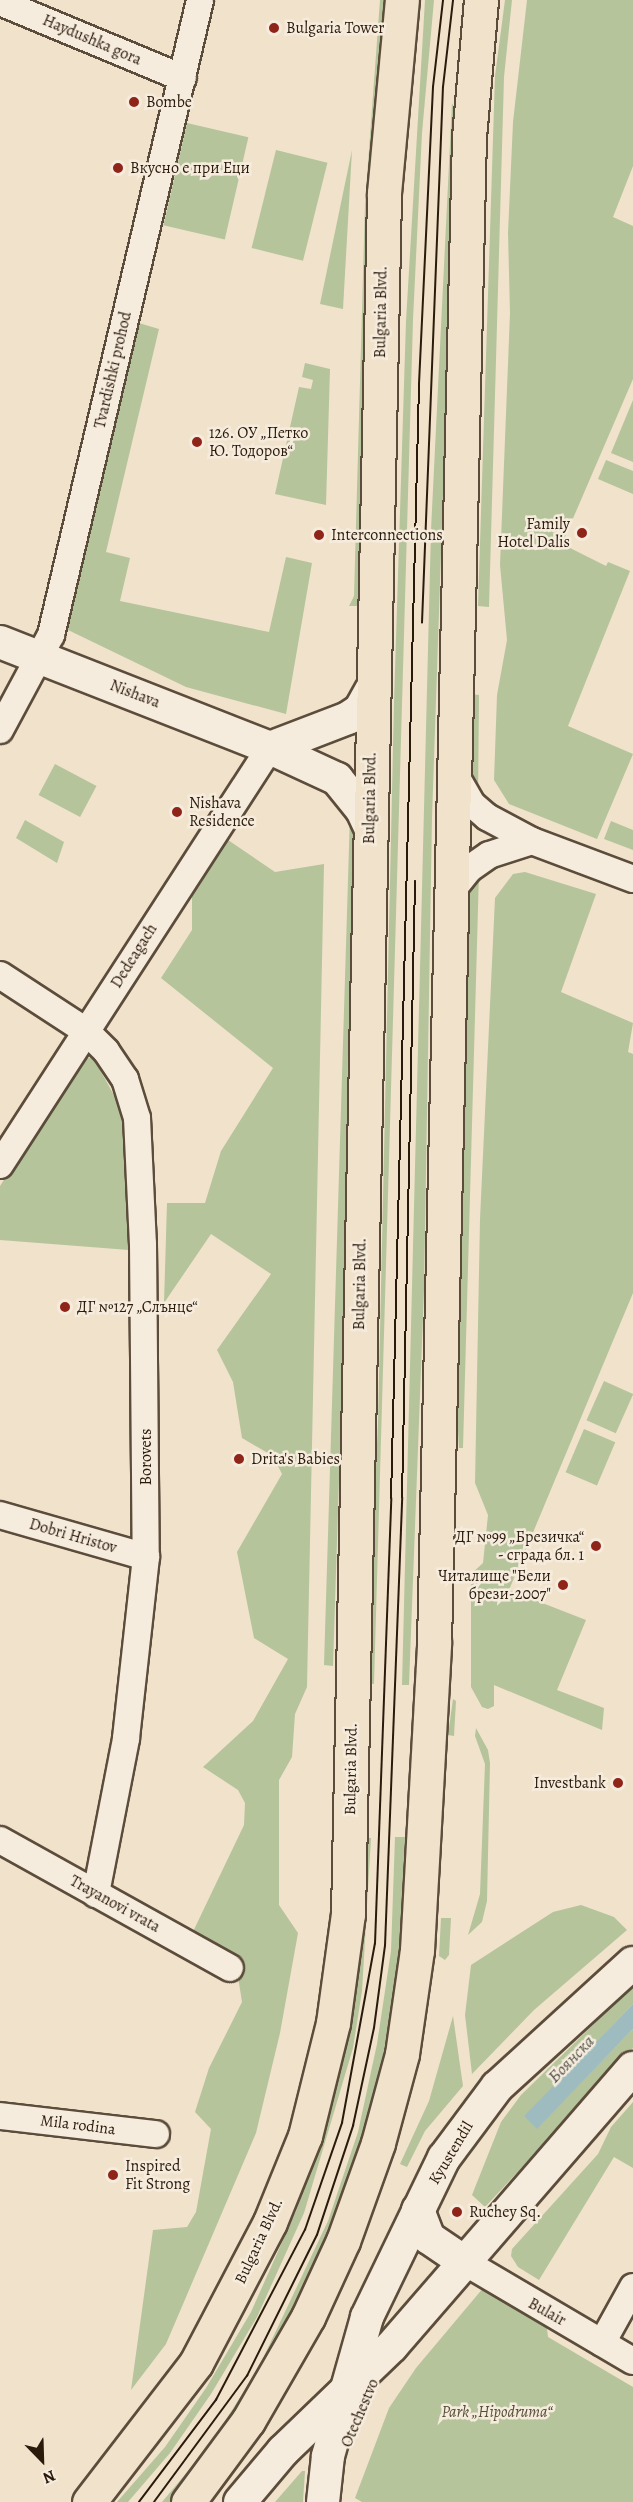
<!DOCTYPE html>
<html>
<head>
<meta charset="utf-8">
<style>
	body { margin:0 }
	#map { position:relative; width:633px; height:2502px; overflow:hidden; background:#f1e2cb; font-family:Alegreya,serif }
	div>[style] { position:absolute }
	.green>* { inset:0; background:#b5c49b; transform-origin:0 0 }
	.water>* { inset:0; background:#9ebcc0 }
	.roads { filter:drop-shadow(2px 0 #5c4c3b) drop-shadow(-2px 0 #5c4c3b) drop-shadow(0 2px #5c4c3b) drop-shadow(0 -2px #5c4c3b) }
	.minor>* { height:26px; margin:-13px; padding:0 13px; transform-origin:13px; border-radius:13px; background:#f6ecdd }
	.tertiary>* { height:32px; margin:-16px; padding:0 16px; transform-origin:16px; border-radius:16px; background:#f6ecdd }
	.primary>* { height:33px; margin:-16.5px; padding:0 16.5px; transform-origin:16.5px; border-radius:16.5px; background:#f1e2cb }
	.tram>* { height:1.5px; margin:-0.75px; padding:0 0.75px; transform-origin:0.75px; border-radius:0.75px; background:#2a1a0b }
	.dots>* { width:16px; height:16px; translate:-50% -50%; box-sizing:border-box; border:3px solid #f6ecdd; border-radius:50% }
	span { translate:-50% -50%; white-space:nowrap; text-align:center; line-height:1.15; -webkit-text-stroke:5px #f6ecdd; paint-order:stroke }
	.poi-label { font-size:16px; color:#2a1a0b }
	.left { translate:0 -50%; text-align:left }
	.right { translate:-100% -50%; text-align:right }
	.street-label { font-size:16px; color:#2a1a0b }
	.park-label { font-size:16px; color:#544d36; font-style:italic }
	.water-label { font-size:18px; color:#53534a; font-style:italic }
	.north { position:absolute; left:12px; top:2430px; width:60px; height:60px; -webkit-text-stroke:4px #f6ecdd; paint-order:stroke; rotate:157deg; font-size:16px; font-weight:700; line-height:24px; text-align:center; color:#2a1a0b }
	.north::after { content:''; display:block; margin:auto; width:21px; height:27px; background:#2a1a0b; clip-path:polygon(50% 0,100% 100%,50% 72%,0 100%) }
</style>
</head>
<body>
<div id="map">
	<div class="green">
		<div style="clip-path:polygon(380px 0,388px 0,360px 606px,349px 606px,354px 596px,365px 204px)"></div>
		<div style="clip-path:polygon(425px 0,434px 0,422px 133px,413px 320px,374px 1684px,366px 1683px,378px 1423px,394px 702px,406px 321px)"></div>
		<div style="clip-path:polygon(505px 0,512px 0,504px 77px,489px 607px,478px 606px,495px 76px)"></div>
		<div style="clip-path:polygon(527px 0,633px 0,633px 166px,613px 217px,633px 226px,633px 379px,562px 544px,606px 566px,608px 562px,630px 571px,568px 726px,633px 754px,597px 839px,509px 804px,494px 780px,497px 695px,507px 640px,500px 565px,510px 313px,508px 233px,513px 122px)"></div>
		<div style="clip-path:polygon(452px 103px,456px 111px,432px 818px,424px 1290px,409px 1685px,402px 1685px,431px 530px)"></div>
		<div style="left:187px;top:123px;width:63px;height:105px;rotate:13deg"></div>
		<div style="left:276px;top:150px;width:53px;height:101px;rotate:14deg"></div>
		<div style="clip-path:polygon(352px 150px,343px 309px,320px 304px)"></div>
		<div style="clip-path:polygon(132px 321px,159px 329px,106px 552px,130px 558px,120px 601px,269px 632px,286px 557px,312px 563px,286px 714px,186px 687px,66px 629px)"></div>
		<div style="clip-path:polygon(305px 363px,330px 369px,326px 505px,275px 494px,299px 387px,311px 389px,313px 380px,302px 377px)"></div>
		<div style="clip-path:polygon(633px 400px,633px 462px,611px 453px)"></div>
		<div style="clip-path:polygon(606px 460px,633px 471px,633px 494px,598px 479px)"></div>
		<div style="clip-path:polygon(470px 694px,479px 695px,478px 799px,473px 791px)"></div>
		<div style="left:55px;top:764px;width:47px;height:35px;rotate:28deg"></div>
		<div style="clip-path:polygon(350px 814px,358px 846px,348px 1053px,346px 1262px,333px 1666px,324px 1665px)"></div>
		<div style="clip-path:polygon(25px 820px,64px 842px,57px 863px,16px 838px)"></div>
		<div style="clip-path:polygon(611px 821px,633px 830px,633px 850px,604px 839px)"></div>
		<div style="clip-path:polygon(228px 840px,275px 872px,324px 864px,307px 1687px,295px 1714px,292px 1757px,279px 1780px,279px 1905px,298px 1933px,280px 2033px,256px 2133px,166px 2344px,131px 2390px,153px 2230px,187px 2227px,196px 2212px,211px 2129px,195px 2112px,209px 2068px,242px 2002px,236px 1964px,189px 1940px,244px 1825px,245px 1803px,238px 1790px,203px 1767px,253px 1721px,288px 1659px,254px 1638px,237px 1552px,282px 1474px,273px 1456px,242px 1438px,233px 1382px,217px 1350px,271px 1274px,211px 1234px,164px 1303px,167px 1203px,205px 1203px,221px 1151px,273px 1068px,161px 978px,192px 930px,192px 893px)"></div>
		<div style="clip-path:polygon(479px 872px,463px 1448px,459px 1448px,457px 1417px,469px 887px)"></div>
		<div style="clip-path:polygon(525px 872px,596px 894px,561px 992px,633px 1023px,628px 1052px,633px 1054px,633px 1293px,509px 1590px,586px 1620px,557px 1690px,604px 1708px,602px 1730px,494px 1685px,494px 1706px,488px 1709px,482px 1707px,471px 1687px,471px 1574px,483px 1563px,488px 1515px,475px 1483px,480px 1219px,495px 898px,513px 874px)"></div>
		<div style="clip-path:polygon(93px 1057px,116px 1099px,124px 1129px,129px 1250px,0 1240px,0 1186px,77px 1067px,81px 1060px)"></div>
		<div style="left:604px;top:1381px;width:32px;height:43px;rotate:24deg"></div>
		<div style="left:584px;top:1429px;width:34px;height:47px;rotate:23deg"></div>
		<div style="clip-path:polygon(453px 1699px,456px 1701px,454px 1736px,448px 1735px)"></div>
		<div style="clip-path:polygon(476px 1728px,488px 1750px,490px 1763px,487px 1901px,482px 1922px,468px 1935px,480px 1894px,485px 1764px,475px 1736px)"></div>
		<div style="clip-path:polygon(395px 1837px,407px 1837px,401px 1952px,377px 2090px,336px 2223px,264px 2374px,174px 2502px,162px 2502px,209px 2446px,257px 2371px,328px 2221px,358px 2132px,377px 2044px,391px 1951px)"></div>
		<div style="clip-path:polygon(364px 1838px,371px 1838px,362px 1991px,353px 2048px,304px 2213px,257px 2317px,211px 2394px,170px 2453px,128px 2502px,117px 2502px,165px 2447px,206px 2388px,251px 2312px,296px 2211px,331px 2110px,356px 1990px)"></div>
		<div style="clip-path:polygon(581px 1905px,614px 1917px,627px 1930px,534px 2010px,472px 2074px,465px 2015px,471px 1965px,553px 1912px)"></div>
		<div style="clip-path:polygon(441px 1918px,451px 1918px,449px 1955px,445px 1960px,439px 1956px)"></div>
		<div style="clip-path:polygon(633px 1986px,633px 2004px,525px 2116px,537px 2128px,633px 2029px,633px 2048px,485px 2207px,472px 2195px,501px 2122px,521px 2095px)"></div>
		<div style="clip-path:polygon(453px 2016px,463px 2086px,425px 2131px,407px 2167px,400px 2164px,429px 2101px)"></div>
		<div style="clip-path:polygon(633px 2102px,633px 2168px,614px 2157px,539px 2280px,518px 2267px,511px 2256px,512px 2249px,598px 2154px,611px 2127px)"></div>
		<div style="clip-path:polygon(484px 2287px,546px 2320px,548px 2337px,633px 2387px,633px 2502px,362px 2502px,355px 2498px,389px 2408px,416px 2368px)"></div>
		<div style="clip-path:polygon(302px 2471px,305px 2471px,303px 2502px,275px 2502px)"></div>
	</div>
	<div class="water">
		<div style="clip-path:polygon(633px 2004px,633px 2029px,537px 2129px,524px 2116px)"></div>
	</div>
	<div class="roads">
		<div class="minor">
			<div style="left:0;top:2px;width:198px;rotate:22.6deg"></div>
			<div style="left:0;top:730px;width:108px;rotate:-61.8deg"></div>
			<div style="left:51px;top:635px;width:652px;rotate:-76.79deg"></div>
			<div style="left:453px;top:771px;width:38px;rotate:60deg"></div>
			<div style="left:472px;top:804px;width:20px;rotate:41deg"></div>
			<div style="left:487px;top:817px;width:51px;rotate:28.1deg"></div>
			<div style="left:532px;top:841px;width:108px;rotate:20.6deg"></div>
			<div style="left:449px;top:894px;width:32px;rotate:-51deg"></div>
			<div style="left:469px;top:869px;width:24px;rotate:-35deg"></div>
			<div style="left:489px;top:855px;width:45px;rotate:-18deg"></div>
			<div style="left:0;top:975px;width:103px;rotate:33.1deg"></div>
			<div style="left:86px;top:1031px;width:28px;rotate:45deg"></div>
			<div style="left:106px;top:1051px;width:34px;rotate:56deg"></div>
			<div style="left:125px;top:1079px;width:41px;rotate:72.9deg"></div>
			<div style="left:137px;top:1118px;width:126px;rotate:87.3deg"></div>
			<div style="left:143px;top:1244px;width:313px;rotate:89.5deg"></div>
			<div style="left:146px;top:1557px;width:183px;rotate:96.3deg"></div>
			<div style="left:126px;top:1739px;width:158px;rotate:101deg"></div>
			<div style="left:0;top:1165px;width:497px;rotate:-57.1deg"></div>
			<div style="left:0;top:1515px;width:152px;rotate:16deg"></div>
			<div style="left:0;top:1840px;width:263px;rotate:29.1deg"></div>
			<div style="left:0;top:2116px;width:157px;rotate:6.6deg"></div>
			<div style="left:463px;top:2261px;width:197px;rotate:30.5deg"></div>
			<div style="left:602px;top:2343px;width:64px;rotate:-61deg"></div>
		</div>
		<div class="tertiary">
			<div style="left:0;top:642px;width:290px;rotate:21.4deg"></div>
			<div style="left:270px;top:748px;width:74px;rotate:24.8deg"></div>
			<div style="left:337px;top:779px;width:40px;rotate:51deg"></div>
			<div style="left:362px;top:810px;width:19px;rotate:65deg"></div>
			<div style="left:270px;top:748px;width:84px;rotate:-21deg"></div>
			<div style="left:348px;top:718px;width:14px;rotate:-34deg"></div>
			<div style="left:360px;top:710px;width:23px;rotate:-61deg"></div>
			<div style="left:418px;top:2210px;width:30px;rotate:69deg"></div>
			<div style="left:429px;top:2238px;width:41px;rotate:34.1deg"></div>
			<div style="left:240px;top:2502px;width:67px;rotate:-49.9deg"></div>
			<div style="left:283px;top:2451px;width:151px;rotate:-43.9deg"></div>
			<div style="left:392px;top:2346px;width:368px;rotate:-49.1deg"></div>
			<div style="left:323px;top:2502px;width:46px;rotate:-83.8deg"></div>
			<div style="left:328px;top:2456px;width:144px;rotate:-74.3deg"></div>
			<div style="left:367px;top:2317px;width:177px;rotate:-64.2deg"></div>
			<div style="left:444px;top:2158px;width:89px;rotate:-53.3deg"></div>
			<div style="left:497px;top:2087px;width:184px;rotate:-42.4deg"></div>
		</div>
		<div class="primary">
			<div style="left:89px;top:2502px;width:175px;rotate:-52.4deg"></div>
			<div style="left:196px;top:2363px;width:159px;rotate:-62.3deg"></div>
			<div style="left:270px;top:2222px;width:93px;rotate:-67.9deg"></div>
			<div style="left:305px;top:2136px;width:116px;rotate:-76.1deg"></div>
			<div style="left:333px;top:2023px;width:110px;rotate:-82.2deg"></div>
			<div style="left:348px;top:1914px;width:1721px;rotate:-88.8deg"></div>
			<div style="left:384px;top:193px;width:194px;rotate:-84.7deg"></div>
			<div style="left:188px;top:2502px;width:101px;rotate:-53.5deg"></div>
			<div style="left:248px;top:2421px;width:120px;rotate:-60deg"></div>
			<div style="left:308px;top:2317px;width:84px;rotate:-65.3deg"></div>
			<div style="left:343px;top:2241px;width:104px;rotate:-70.3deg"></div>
			<div style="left:378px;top:2143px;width:92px;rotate:-74.9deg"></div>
			<div style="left:402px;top:2054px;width:105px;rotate:-81.8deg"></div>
			<div style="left:417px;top:1950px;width:307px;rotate:-86.8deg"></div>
			<div style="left:434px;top:1643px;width:1506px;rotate:-88.67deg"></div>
			<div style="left:469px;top:137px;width:138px;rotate:-85deg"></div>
		</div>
	</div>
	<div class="tram">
		<div style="left:422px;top:623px;width:536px;rotate:-87.76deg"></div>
		<div style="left:443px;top:87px;width:88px;rotate:-83.4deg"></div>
		<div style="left:139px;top:2502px;width:128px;rotate:-53deg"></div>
		<div style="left:216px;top:2400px;width:192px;rotate:-62.4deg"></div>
		<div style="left:305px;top:2230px;width:113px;rotate:-70.9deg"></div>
		<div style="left:342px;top:2123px;width:182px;rotate:-79.6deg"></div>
		<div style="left:375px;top:1944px;width:445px;rotate:-87.9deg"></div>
		<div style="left:391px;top:1499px;width:1115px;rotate:-88.56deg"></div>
		<div style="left:419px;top:384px;width:297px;rotate:-87.3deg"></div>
		<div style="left:433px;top:87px;width:88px;rotate:-83.4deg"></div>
		<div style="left:154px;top:2502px;width:157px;rotate:-53.6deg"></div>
		<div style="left:247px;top:2376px;width:157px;rotate:-63.6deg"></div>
		<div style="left:317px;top:2235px;width:115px;rotate:-71.7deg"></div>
		<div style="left:353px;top:2126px;width:100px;rotate:-77.9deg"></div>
		<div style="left:374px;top:2028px;width:83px;rotate:-82.4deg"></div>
		<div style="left:385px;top:1946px;width:448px;rotate:-87.8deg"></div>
		<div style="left:402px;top:1498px;width:617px;rotate:-88.79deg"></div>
	</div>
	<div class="dots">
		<div style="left:274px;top:28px;background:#8f2418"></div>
		<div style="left:134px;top:102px;background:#8f2418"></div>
		<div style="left:118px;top:168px;background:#8f2418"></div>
		<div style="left:197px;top:442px;background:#8f2418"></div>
		<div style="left:582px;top:533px;background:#8f2418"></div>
		<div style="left:319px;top:535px;background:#8f2418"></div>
		<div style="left:177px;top:812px;background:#8f2418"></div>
		<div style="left:65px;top:1307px;background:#8f2418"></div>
		<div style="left:239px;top:1459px;background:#8f2418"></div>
		<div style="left:596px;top:1546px;background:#8f2418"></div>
		<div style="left:563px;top:1585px;background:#8f2418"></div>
		<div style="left:618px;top:1783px;background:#8f2418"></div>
		<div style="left:113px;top:2175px;background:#8f2418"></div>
		<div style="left:457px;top:2212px;background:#8f2418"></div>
	</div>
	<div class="poi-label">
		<span class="left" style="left:286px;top:28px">Bulgaria Tower</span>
		<span class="left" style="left:146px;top:102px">Bombe</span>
		<span class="left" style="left:130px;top:168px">Вкусно е при Еци</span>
		<span class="left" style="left:209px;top:442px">126. ОУ „Петко<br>Ю. Тодоров“</span>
		<span class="right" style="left:570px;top:533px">Family<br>Hotel Dalis</span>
		<span class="left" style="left:331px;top:535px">Interconnections</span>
		<span class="left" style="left:189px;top:812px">Nishava<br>Residence</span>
		<span class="left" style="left:77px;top:1307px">ДГ №127 „Слънце“</span>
		<span class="left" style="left:251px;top:1459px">Drita's Babies</span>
		<span class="right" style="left:584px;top:1546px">ДГ №99 „Брезичка“<br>- сграда бл. 1</span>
		<span class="right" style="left:551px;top:1585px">Читалище "Бели<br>брези-2007"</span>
		<span class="right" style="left:606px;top:1783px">Investbank</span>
		<span class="left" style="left:125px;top:2175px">Inspired<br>Fit Strong</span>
		<span class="left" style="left:469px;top:2212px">Ruchey Sq.</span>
	</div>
	<div class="street-label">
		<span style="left:92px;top:40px;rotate:23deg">Haydushka gora</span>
		<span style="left:381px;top:312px;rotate:-89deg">Bulgaria Blvd.</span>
		<span style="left:113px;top:370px;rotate:-77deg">Tvardishki prohod</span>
		<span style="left:135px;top:694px;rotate:21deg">Nishava</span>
		<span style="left:370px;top:798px;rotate:-89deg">Bulgaria Blvd.</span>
		<span style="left:134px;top:956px;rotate:-58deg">Dedeagach</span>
		<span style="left:360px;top:1284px;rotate:-89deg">Bulgaria Blvd.</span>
		<span style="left:146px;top:1457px;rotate:-90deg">Borovets</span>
		<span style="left:73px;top:1536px;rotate:16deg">Dobri Hristov</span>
		<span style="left:351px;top:1769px;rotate:-89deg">Bulgaria Blvd.</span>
		<span style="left:115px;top:1904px;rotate:29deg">Trayanovi vrata</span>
		<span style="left:78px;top:2125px;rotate:7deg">Mila rodina</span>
		<span style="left:451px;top:2153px;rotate:-59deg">Kyustendil</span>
		<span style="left:259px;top:2241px;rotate:-65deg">Bulgaria Blvd.</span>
		<span style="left:547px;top:2312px;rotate:29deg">Bulair</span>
		<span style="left:360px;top:2413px;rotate:-67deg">Otechestvo</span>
	</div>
	<div class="park-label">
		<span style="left:497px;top:2412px">Park „Hipodruma“</span>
	</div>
	<div class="water-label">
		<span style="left:571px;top:2059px;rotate:-46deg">Боянска</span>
	</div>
	<div class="north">N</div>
</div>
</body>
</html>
